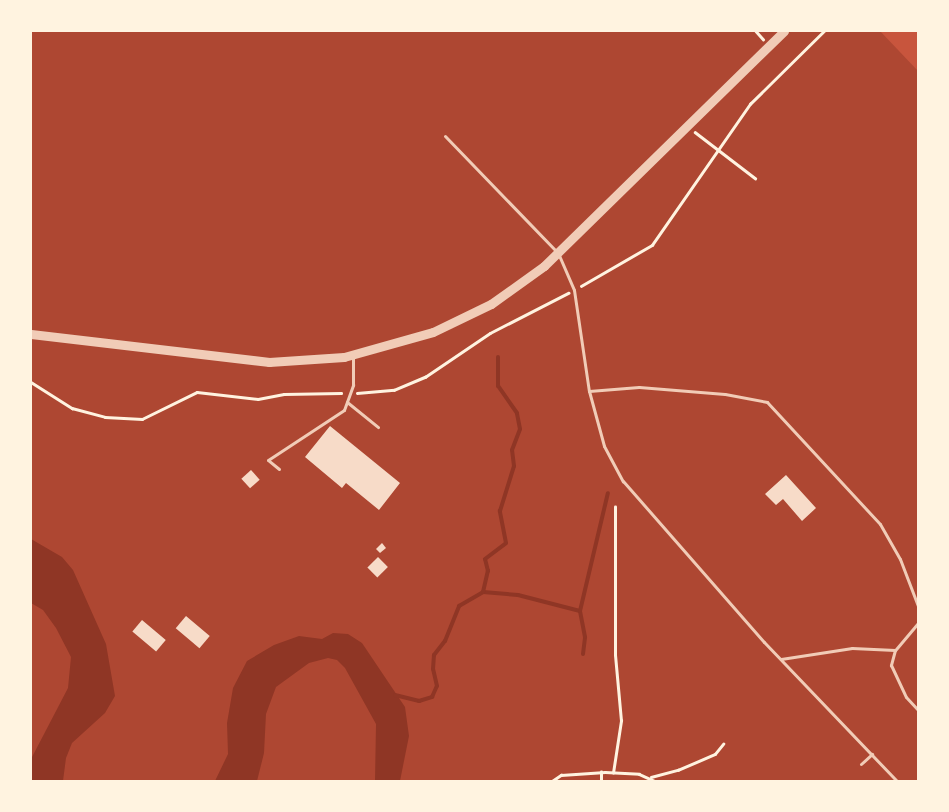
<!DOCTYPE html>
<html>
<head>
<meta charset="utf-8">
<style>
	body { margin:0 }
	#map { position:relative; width:949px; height:812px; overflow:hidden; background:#c8553d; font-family:"DejaVu Sans",sans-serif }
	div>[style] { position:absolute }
	.green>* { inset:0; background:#ae4732 }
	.water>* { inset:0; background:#8f3625 }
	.stream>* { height:4px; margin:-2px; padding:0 2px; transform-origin:2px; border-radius:2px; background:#8f3625 }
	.building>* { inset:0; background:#f7dbc8; transform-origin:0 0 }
	.path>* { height:2.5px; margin:-1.25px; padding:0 1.25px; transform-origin:1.25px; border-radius:1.25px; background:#fff3e0 }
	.service>* { height:3px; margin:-1.5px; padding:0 1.5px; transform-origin:1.5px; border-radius:1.5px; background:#f1ccb7 }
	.tertiary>* { height:9px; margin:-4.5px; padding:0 4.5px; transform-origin:4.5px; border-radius:4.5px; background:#f1ccb7 }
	span { translate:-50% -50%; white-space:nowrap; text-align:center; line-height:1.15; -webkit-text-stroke:4px #fff3e0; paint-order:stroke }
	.frame { position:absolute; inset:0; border:32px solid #fff3e0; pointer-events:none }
</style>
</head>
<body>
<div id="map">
	<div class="green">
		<div style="clip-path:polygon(31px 31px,880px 31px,918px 71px,918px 781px,31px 781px)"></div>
	</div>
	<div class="water">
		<div style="clip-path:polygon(31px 539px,62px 557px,73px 570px,106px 644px,115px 696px,105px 713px,72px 743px,66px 758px,63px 781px,32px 781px,31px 759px,68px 688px,71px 657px,56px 628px,43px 610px,31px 603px)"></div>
		<div style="clip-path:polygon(333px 633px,348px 634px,362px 643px,405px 707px,409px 736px,400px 781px,375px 781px,376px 724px,345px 668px,337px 660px,328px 658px,309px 663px,276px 687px,266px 714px,264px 753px,257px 781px,215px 781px,228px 754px,227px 723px,233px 688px,247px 661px,274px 645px,299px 636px,322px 639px)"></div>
	</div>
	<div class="stream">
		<div style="left:483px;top:592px;width:35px;rotate:5deg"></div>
		<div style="left:518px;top:595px;width:64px;rotate:14.5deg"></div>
		<div style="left:583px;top:654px;width:17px;rotate:-83deg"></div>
		<div style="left:585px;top:637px;width:26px;rotate:-101deg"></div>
		<div style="left:580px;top:611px;width:121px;rotate:-76.7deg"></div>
		<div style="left:395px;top:695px;width:25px;rotate:14deg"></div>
		<div style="left:419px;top:701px;width:14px;rotate:-17deg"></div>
		<div style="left:432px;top:697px;width:12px;rotate:-66deg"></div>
		<div style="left:437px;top:686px;width:17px;rotate:-103deg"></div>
		<div style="left:433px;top:669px;width:14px;rotate:-86deg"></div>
		<div style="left:434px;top:655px;width:18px;rotate:-52deg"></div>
		<div style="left:445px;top:641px;width:38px;rotate:-68deg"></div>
		<div style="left:459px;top:606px;width:28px;rotate:-30deg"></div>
		<div style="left:483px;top:592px;width:22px;rotate:-77deg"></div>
		<div style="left:488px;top:571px;width:12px;rotate:-104deg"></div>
		<div style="left:485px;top:559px;width:26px;rotate:-37deg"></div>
		<div style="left:506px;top:543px;width:33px;rotate:-101deg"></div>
		<div style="left:500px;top:511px;width:47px;rotate:-72.7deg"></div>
		<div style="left:514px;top:466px;width:16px;rotate:-97deg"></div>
		<div style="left:512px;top:450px;width:22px;rotate:-69deg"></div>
		<div style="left:520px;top:429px;width:16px;rotate:-101deg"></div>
		<div style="left:517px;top:413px;width:33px;rotate:-125deg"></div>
		<div style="left:498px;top:386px;width:29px;rotate:-90deg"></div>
	</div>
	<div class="building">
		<div style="clip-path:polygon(330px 426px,400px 483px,379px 510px,346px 483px,342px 488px,305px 457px)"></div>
		<div style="left:251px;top:470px;width:13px;height:13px;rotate:48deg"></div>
		<div style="clip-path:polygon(786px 475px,816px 508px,802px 521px,783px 499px,776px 505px,765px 494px)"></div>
		<div style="clip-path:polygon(382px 543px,386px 548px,380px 553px,376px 549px)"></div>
		<div style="left:378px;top:557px;width:14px;height:15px;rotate:45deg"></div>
		<div style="left:186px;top:616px;width:31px;height:16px;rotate:40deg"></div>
		<div style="left:142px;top:620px;width:31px;height:15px;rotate:40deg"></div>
	</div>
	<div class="path">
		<div style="left:756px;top:31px;width:11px;rotate:49deg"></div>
		<div style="left:695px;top:132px;width:76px;rotate:37.5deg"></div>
		<div style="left:581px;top:286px;width:82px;rotate:-30deg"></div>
		<div style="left:652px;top:245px;width:172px;rotate:-55.2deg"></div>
		<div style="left:750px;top:104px;width:104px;rotate:-44.6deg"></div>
		<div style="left:31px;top:382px;width:49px;rotate:32.4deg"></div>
		<div style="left:72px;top:408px;width:34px;rotate:15deg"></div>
		<div style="left:105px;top:417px;width:37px;rotate:3deg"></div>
		<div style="left:142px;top:419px;width:61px;rotate:-26.1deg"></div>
		<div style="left:197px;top:392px;width:61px;rotate:6.5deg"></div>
		<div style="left:258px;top:399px;width:26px;rotate:-11deg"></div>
		<div style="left:284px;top:394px;width:57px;rotate:-1deg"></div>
		<div style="left:357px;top:393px;width:37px;rotate:-5deg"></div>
		<div style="left:394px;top:390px;width:34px;rotate:-23deg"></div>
		<div style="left:425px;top:377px;width:78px;rotate:-34.1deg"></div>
		<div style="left:490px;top:333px;width:88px;rotate:-27.1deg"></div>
		<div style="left:613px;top:773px;width:53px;rotate:-81.3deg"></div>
		<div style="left:621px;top:721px;width:66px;rotate:-95.2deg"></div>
		<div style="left:615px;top:655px;width:148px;rotate:-90deg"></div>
		<div style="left:651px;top:777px;width:28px;rotate:-15deg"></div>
		<div style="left:678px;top:770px;width:40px;rotate:-23.4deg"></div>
		<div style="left:715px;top:754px;width:13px;rotate:-51deg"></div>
		<div style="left:552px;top:781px;width:11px;rotate:-34deg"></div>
		<div style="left:561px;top:775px;width:44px;rotate:-3.9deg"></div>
		<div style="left:605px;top:772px;width:34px;rotate:3deg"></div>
		<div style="left:639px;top:774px;width:17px;rotate:24deg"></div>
		<div style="left:601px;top:781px;width:9px;rotate:-90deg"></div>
	</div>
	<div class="service">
		<div style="left:445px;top:136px;width:163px;rotate:46deg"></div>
		<div style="left:558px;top:253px;width:40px;rotate:66.6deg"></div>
		<div style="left:574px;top:290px;width:102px;rotate:81.6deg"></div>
		<div style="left:589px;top:391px;width:57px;rotate:74.7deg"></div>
		<div style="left:604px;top:446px;width:40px;rotate:62deg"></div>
		<div style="left:623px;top:481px;width:214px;rotate:48.8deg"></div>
		<div style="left:764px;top:642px;width:192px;rotate:46.3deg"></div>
		<div style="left:589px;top:391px;width:50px;rotate:-4.6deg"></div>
		<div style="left:639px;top:387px;width:86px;rotate:4.7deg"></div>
		<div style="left:725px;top:394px;width:43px;rotate:10.8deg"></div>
		<div style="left:767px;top:402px;width:166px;rotate:47.2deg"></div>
		<div style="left:880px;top:524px;width:40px;rotate:60.3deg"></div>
		<div style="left:900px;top:559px;width:50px;rotate:69deg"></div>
		<div style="left:347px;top:402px;width:40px;rotate:39deg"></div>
		<div style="left:279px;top:469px;width:14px;rotate:-141deg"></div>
		<div style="left:268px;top:460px;width:91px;rotate:-33.3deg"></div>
		<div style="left:344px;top:410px;width:27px;rotate:-70deg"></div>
		<div style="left:353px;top:385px;width:30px;rotate:-90deg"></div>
		<div style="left:918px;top:623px;width:35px;rotate:130deg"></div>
		<div style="left:895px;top:650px;width:16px;rotate:105deg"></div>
		<div style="left:891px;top:665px;width:35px;rotate:65deg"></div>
		<div style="left:906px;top:697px;width:18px;rotate:47deg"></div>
		<div style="left:781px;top:659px;width:72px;rotate:-8.8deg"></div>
		<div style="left:852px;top:648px;width:43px;rotate:2.7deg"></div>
		<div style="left:861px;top:764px;width:15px;rotate:-42deg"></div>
	</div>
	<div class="tertiary">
		<div style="left:31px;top:334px;width:240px;rotate:6.7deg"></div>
		<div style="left:269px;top:362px;width:75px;rotate:-3.8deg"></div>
		<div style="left:344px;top:357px;width:92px;rotate:-15.7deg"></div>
		<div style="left:433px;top:332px;width:64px;rotate:-25.8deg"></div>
		<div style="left:491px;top:304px;width:65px;rotate:-35.6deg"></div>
		<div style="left:544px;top:266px;width:336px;rotate:-44.4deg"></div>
	</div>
	<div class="frame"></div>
</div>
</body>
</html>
